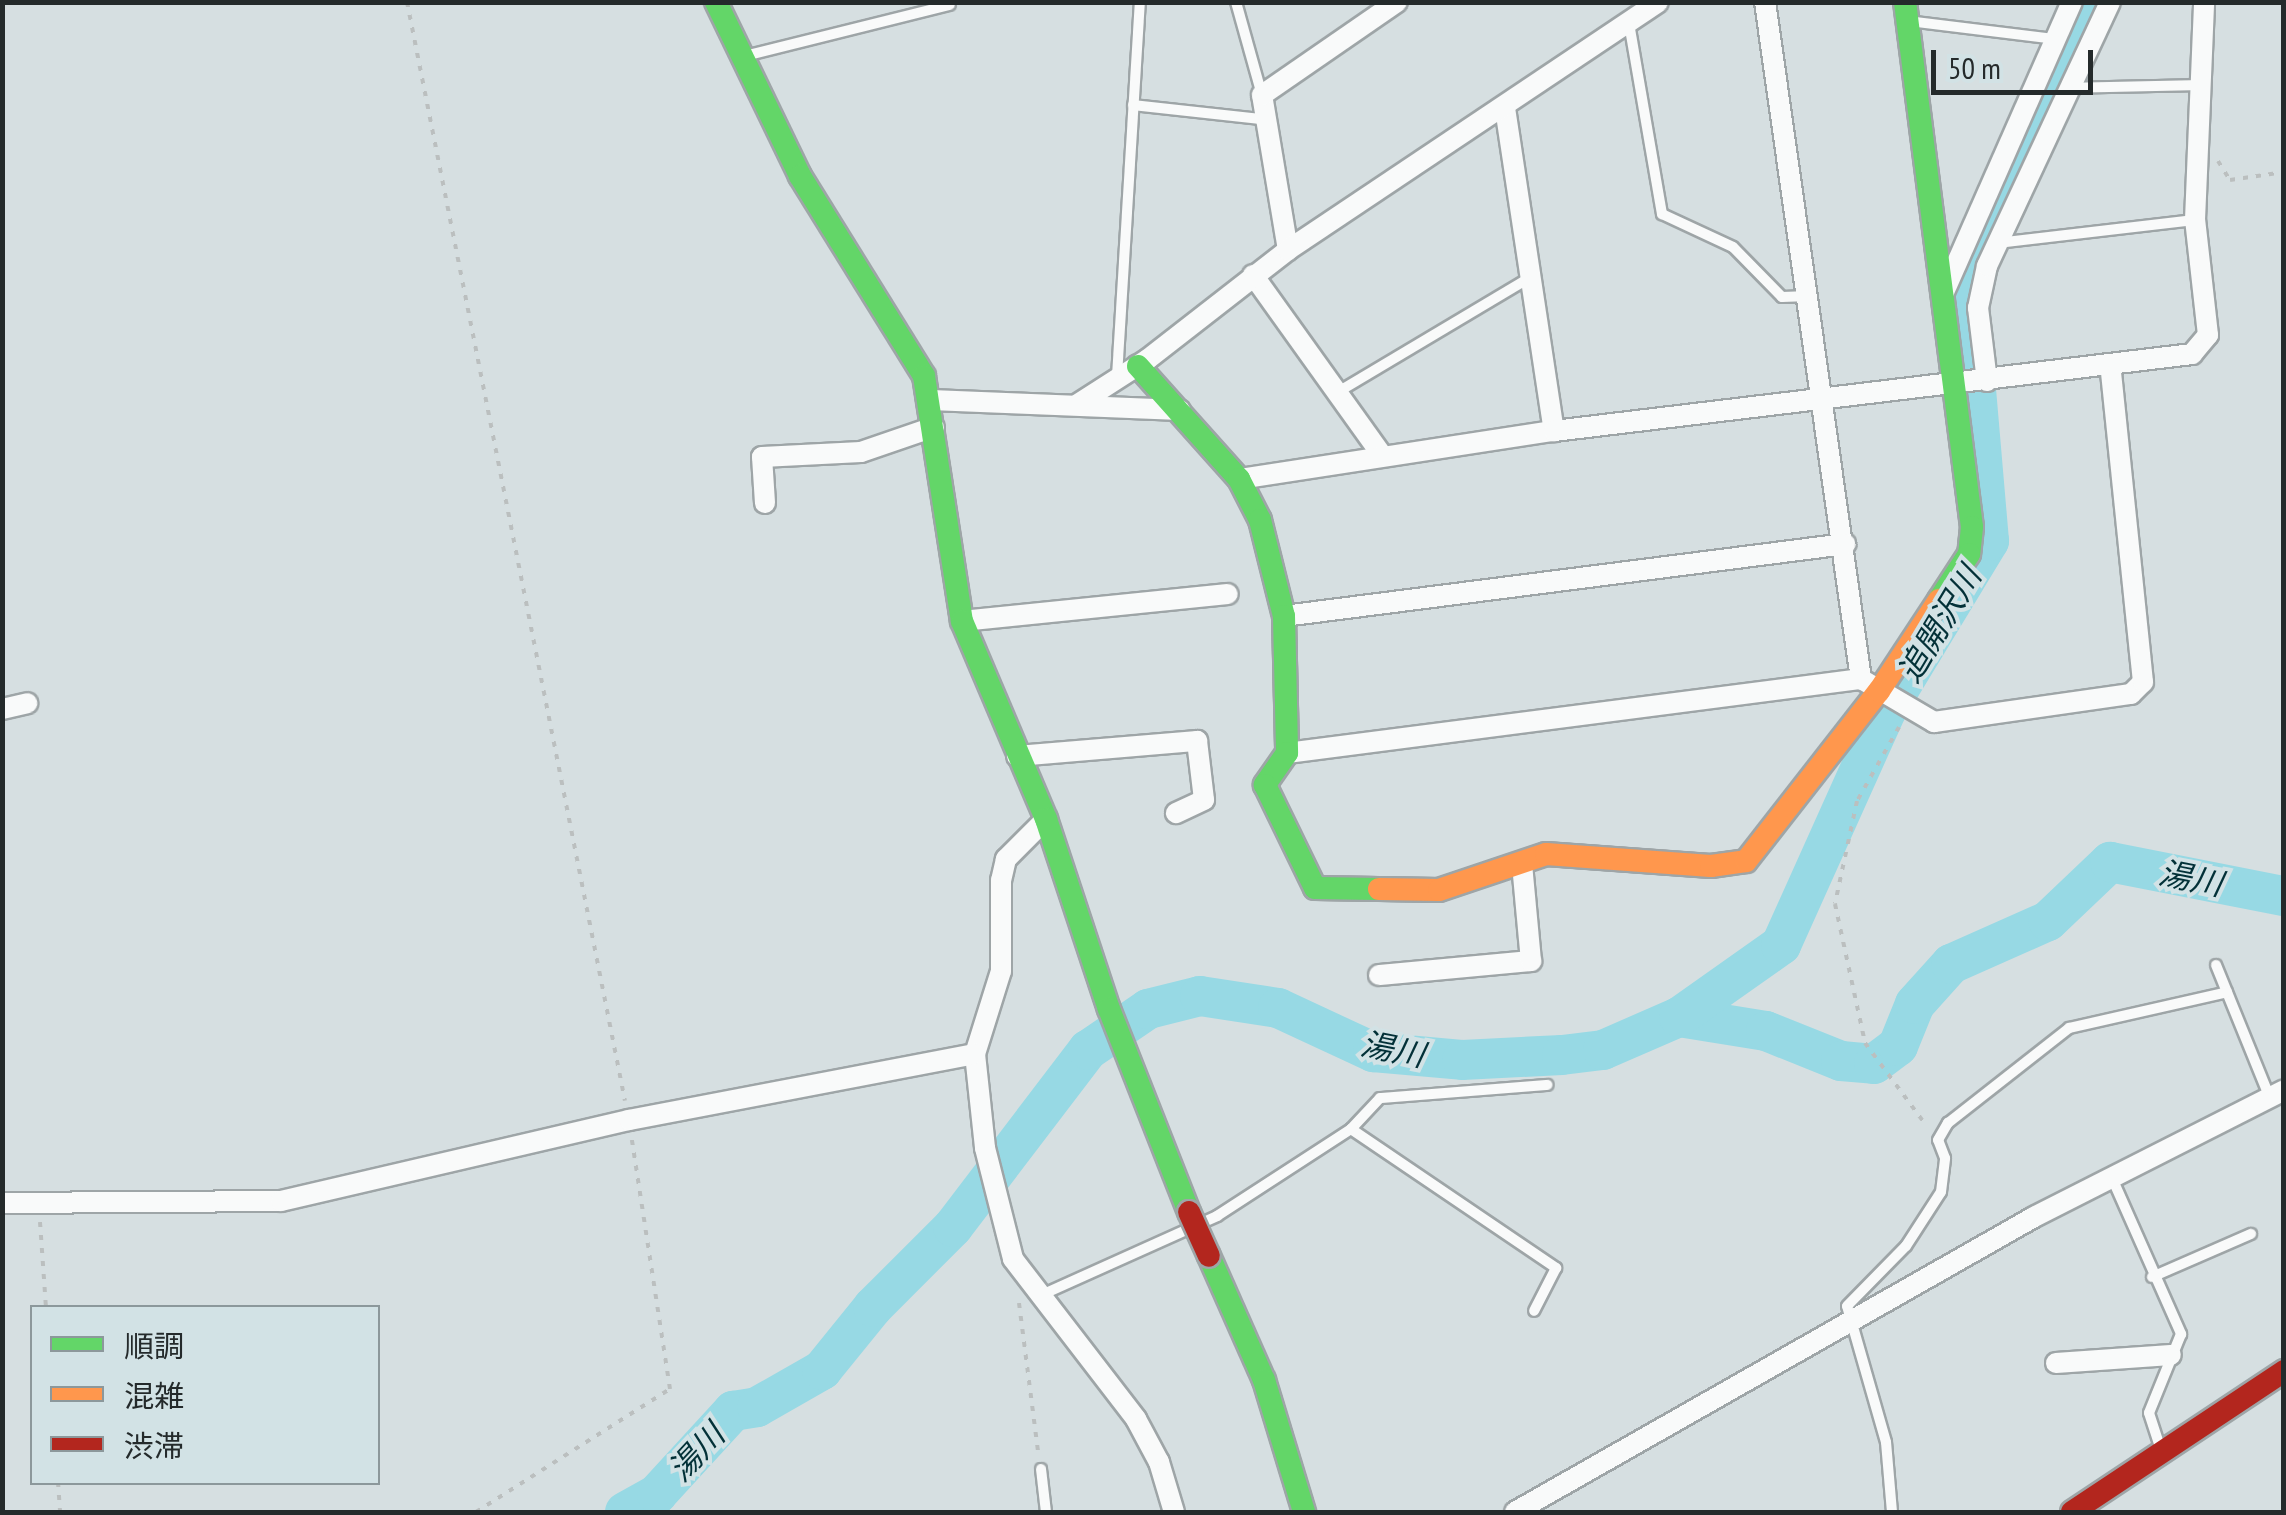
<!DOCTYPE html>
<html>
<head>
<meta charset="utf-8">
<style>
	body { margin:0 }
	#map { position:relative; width:2286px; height:1515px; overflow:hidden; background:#d6dfe1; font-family:"PT Sans Narrow","Noto Sans JP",sans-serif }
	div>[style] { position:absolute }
	.river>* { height:40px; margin:-20px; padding:0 20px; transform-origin:20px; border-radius:20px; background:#97d9e4 }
	.path>* { height:4px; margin-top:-2px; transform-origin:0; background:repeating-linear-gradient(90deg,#bbbfbf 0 5px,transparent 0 13px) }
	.roads { filter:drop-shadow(2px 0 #9ea5a7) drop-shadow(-2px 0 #9ea5a7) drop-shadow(0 2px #9ea5a7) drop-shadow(0 -2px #9ea5a7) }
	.lane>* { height:10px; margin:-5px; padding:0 5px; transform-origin:5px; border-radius:5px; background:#f9fafa }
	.street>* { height:20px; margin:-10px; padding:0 10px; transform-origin:10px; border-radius:10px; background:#f9fafa }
	.fast>* { height:22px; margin:-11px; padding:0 11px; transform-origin:11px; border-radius:11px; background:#63d668 }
	.slow>* { height:22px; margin:-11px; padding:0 11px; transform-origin:11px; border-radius:11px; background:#ff974d }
	.jam>* { height:22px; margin:-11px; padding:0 11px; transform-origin:11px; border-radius:11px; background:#b3261e }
	.bridges { filter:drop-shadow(2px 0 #9ea5a7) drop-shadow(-2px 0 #9ea5a7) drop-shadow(0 2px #9ea5a7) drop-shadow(0 -2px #9ea5a7) }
	.jam-bridge>* { height:22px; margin:-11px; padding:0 11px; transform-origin:11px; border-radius:11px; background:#b3261e }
	span { translate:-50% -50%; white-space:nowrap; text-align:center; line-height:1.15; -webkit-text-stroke:8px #d2e2e5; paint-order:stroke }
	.water-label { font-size:32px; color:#033138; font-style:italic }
	.frame { position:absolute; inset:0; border:5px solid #242a2b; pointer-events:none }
	.legend { position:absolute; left:30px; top:1305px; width:350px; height:180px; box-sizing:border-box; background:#d2e2e5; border:2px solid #8c989b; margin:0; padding:12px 18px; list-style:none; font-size:30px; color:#242a2b }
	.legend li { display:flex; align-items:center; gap:20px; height:50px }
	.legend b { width:50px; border:2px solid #8c989b }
	.scale { position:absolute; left:1931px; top:50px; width:162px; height:45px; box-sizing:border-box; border:5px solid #242a2b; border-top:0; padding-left:12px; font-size:30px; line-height:35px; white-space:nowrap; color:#242a2b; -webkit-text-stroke:8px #d2e2e5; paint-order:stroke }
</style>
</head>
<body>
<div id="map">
	<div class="river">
		<div style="left:1679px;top:1017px;width:88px;rotate:9.1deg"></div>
		<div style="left:1766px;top:1031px;width:81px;rotate:21.8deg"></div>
		<div style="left:1841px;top:1061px;width:33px;rotate:5deg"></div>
		<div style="left:1874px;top:1064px;width:30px;rotate:-37deg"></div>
		<div style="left:1898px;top:1046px;width:45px;rotate:-68deg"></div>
		<div style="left:1915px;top:1004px;width:54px;rotate:-48deg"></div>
		<div style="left:1951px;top:964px;width:106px;rotate:-23.9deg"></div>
		<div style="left:2048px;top:921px;width:86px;rotate:-43.6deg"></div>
		<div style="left:2110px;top:862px;width:177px;rotate:11.1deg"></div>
		<div style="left:625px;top:1512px;width:37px;rotate:-29deg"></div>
		<div style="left:657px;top:1494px;width:113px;rotate:-47.5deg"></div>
		<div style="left:733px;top:1411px;width:24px;rotate:-9deg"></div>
		<div style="left:757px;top:1407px;width:75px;rotate:-29.6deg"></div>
		<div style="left:822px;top:1370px;width:81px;rotate:-51deg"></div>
		<div style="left:873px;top:1307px;width:113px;rotate:-45deg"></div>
		<div style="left:953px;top:1227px;width:223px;rotate:-52.7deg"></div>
		<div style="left:1088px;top:1050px;width:73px;rotate:-34.3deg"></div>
		<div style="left:1148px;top:1009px;width:54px;rotate:-14deg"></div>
		<div style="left:1200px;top:996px;width:79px;rotate:8.7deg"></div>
		<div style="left:1278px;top:1008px;width:105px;rotate:24.9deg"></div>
		<div style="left:1373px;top:1052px;width:89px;rotate:5.1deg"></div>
		<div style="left:1462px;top:1060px;width:100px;rotate:-2.9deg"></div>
		<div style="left:1562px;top:1055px;width:41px;rotate:-7deg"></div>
		<div style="left:1603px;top:1050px;width:83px;rotate:-23.5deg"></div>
		<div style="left:1679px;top:1017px;width:125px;rotate:-35.2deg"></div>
		<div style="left:1781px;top:945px;width:256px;rotate:-65.8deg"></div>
		<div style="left:1886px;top:711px;width:199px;rotate:-58.8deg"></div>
		<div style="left:1989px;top:541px;width:258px;rotate:-94.9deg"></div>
		<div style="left:1967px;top:284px;width:310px;rotate:-65.6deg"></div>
	</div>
	<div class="path">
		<div style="left:407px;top:2px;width:1120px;rotate:78.78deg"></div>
		<div style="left:2218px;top:161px;width:22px;rotate:58deg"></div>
		<div style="left:2230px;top:180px;width:55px;rotate:-8.4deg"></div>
		<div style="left:1899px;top:727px;width:85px;rotate:119.6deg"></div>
		<div style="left:1857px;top:801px;width:105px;rotate:102.1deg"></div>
		<div style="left:1835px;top:904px;width:142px;rotate:77.8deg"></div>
		<div style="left:1865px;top:1043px;width:102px;rotate:53.4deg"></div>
		<div style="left:40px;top:1222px;width:86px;rotate:86deg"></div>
		<div style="left:1019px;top:1303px;width:150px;rotate:82.7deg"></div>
		<div style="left:58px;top:1482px;width:30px;rotate:86deg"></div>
		<div style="left:476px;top:1512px;width:230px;rotate:-32.4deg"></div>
		<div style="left:670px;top:1389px;width:252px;rotate:-98.7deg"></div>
	</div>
	<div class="roads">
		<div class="lane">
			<div style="left:1236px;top:2px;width:97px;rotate:74.4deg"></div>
			<div style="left:1908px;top:21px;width:148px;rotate:7deg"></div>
			<div style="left:1629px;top:23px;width:194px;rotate:80.2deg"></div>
			<div style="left:1662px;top:214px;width:78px;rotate:24.9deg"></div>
			<div style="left:1733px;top:247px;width:70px;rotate:45.6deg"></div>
			<div style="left:1782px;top:297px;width:27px;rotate:-2deg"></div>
			<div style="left:745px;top:56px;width:211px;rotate:-14deg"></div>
			<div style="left:2068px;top:88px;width:129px;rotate:-1.3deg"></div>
			<div style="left:1133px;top:105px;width:137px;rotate:6.3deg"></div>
			<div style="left:1998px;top:243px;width:197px;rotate:-6.7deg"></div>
			<div style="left:1117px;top:376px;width:375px;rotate:-86.5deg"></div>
			<div style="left:1338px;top:392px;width:222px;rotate:-30.8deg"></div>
			<div style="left:2216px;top:965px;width:144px;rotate:67.9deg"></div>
			<div style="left:1351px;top:1129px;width:248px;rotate:34.1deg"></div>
			<div style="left:1556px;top:1268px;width:48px;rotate:117.1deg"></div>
			<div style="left:2112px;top:1178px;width:171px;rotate:66.1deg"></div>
			<div style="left:2181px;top:1334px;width:85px;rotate:112.1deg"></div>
			<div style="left:2149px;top:1413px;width:40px;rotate:72deg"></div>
			<div style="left:2152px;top:1277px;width:108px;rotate:-23.5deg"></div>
			<div style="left:1046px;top:1293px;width:188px;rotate:-24.2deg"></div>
			<div style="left:1217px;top:1216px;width:160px;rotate:-33deg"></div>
			<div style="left:1351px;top:1129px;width:42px;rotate:-46.9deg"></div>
			<div style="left:1380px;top:1098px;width:168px;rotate:-4.5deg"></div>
			<div style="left:1041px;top:1469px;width:43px;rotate:83.4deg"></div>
			<div style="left:1892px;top:1512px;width:70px;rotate:-94.9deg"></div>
			<div style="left:1886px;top:1442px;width:141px;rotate:-106deg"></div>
			<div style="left:1847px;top:1306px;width:84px;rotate:-45.5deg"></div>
			<div style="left:1906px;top:1246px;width:64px;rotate:-57.1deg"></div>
			<div style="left:1941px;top:1192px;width:34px;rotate:-83deg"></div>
			<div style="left:1945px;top:1158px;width:19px;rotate:-111deg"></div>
			<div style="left:1938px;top:1140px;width:20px;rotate:-60deg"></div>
			<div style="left:1948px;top:1123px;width:154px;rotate:-38.1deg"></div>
			<div style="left:2069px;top:1028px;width:162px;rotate:-12.8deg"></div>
		</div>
		<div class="street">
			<div style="left:1765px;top:2px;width:684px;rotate:81.93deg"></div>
			<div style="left:1861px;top:679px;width:85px;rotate:30.5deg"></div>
			<div style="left:1934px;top:722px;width:199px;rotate:-8.1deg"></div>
			<div style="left:2131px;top:694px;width:17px;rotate:-45deg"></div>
			<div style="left:2143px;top:682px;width:319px;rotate:-95.9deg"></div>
			<div style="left:1505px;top:108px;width:327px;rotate:81.4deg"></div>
			<div style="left:1288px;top:250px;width:157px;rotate:-99.5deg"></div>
			<div style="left:1262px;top:95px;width:164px;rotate:-34.6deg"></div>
			<div style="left:1253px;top:275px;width:221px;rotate:54.4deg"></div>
			<div style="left:1944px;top:292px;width:317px;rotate:-66.2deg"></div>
			<div style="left:1987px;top:381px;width:74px;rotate:-97deg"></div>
			<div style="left:1978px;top:308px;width:43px;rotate:-77.9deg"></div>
			<div style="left:1987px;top:266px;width:291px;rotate:-65deg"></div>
			<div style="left:931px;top:400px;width:249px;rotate:2.3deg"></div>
			<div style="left:1078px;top:404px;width:83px;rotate:-32.7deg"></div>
			<div style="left:1148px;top:359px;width:177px;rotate:-37.9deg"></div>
			<div style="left:1288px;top:250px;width:445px;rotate:-33.8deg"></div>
			<div style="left:1239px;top:479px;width:319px;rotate:-8.7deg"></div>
			<div style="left:1554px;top:431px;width:643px;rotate:-6.88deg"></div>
			<div style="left:2192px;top:354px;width:25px;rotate:-50deg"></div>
			<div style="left:2208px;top:335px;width:116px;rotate:-96.4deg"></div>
			<div style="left:2195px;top:220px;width:218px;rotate:-87.6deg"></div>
			<div style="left:765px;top:503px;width:46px;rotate:-93.7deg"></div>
			<div style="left:762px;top:457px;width:99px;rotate:-2.9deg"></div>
			<div style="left:861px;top:452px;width:77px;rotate:-18.9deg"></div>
			<div style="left:1284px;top:616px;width:566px;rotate:-7.31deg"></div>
			<div style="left:962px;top:621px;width:267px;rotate:-5.8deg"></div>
			<div style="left:2px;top:709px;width:26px;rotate:-13deg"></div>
			<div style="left:1287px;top:753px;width:579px;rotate:-7.35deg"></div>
			<div style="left:1017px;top:756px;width:181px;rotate:-4.8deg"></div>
			<div style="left:1197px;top:741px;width:59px;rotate:83.2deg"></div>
			<div style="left:1204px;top:800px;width:31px;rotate:155deg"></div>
			<div style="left:1046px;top:819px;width:57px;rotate:135deg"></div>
			<div style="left:1006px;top:859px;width:22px;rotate:103deg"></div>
			<div style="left:1001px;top:880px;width:91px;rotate:90deg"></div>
			<div style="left:1001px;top:971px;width:87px;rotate:107.4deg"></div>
			<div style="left:975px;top:1054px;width:95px;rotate:83.9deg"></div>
			<div style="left:985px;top:1148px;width:114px;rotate:75.8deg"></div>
			<div style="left:1013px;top:1259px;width:202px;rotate:52.4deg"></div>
			<div style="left:1136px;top:1419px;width:49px;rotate:61.9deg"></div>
			<div style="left:1159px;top:1462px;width:52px;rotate:73.3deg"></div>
			<div style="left:1379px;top:975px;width:153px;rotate:-5.3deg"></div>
			<div style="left:1531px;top:961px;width:97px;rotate:-95.3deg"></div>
			<div style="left:2px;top:1203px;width:279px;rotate:-0.4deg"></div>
			<div style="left:281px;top:1201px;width:357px;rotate:-13.1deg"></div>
			<div style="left:629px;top:1120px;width:352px;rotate:-10.8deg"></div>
			<div style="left:2056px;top:1363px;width:115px;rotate:-4deg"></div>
			<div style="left:1515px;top:1512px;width:597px;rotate:-29.61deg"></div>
			<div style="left:2034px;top:1217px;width:280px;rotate:-26.9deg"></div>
		</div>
		<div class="fast">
			<div style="left:716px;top:2px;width:193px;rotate:64.2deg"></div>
			<div style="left:800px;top:176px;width:235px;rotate:58.2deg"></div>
			<div style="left:924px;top:376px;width:248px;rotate:81.2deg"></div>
			<div style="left:962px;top:621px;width:215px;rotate:67deg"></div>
			<div style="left:1046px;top:819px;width:200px;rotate:71.7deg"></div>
			<div style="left:1109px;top:1009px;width:218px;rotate:68.5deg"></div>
			<div style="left:1905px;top:2px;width:529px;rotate:82.73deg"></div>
			<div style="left:1972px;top:527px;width:27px;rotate:96deg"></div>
			<div style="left:1969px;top:554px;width:55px;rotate:123.1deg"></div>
			<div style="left:1138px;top:366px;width:152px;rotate:48.2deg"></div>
			<div style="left:1239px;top:479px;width:46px;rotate:62.9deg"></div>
			<div style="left:1260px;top:520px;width:99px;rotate:76deg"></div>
			<div style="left:1284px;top:616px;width:137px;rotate:88.7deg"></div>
			<div style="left:1287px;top:753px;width:39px;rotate:125deg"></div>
			<div style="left:1265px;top:785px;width:114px;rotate:64.1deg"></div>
			<div style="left:1315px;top:888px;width:64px;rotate:0.9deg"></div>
			<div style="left:1209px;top:1256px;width:136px;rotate:66.1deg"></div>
			<div style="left:1264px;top:1380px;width:138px;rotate:73.1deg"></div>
		</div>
		<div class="slow">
			<div style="left:1379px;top:889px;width:60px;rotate:1deg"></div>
			<div style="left:1439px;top:890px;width:113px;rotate:-18.6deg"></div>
			<div style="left:1546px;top:854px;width:165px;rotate:4.2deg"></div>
			<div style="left:1711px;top:866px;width:35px;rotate:-8deg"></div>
			<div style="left:1746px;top:861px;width:216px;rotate:-52deg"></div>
			<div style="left:1879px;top:691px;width:109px;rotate:-56.6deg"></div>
		</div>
		<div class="jam">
			<div style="left:2072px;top:1512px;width:255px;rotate:-33.6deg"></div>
		</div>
	</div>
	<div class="bridges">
		<div class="jam-bridge">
			<div style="left:1189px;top:1212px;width:48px;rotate:65.6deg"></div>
		</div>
	</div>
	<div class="water-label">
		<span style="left:1939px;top:624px;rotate:-59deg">追開沢川</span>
		<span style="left:2191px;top:878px;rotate:11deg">湯川</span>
		<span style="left:1393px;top:1049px;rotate:11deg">湯川</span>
		<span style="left:696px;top:1452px;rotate:-47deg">湯川</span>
	</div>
	<div class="frame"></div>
	<ul class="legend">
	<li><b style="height:12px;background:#63d668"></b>順調</li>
	<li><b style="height:12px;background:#ff974d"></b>混雑</li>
	<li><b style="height:12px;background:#b3261e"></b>渋滞</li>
	</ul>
	<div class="scale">50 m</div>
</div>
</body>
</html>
